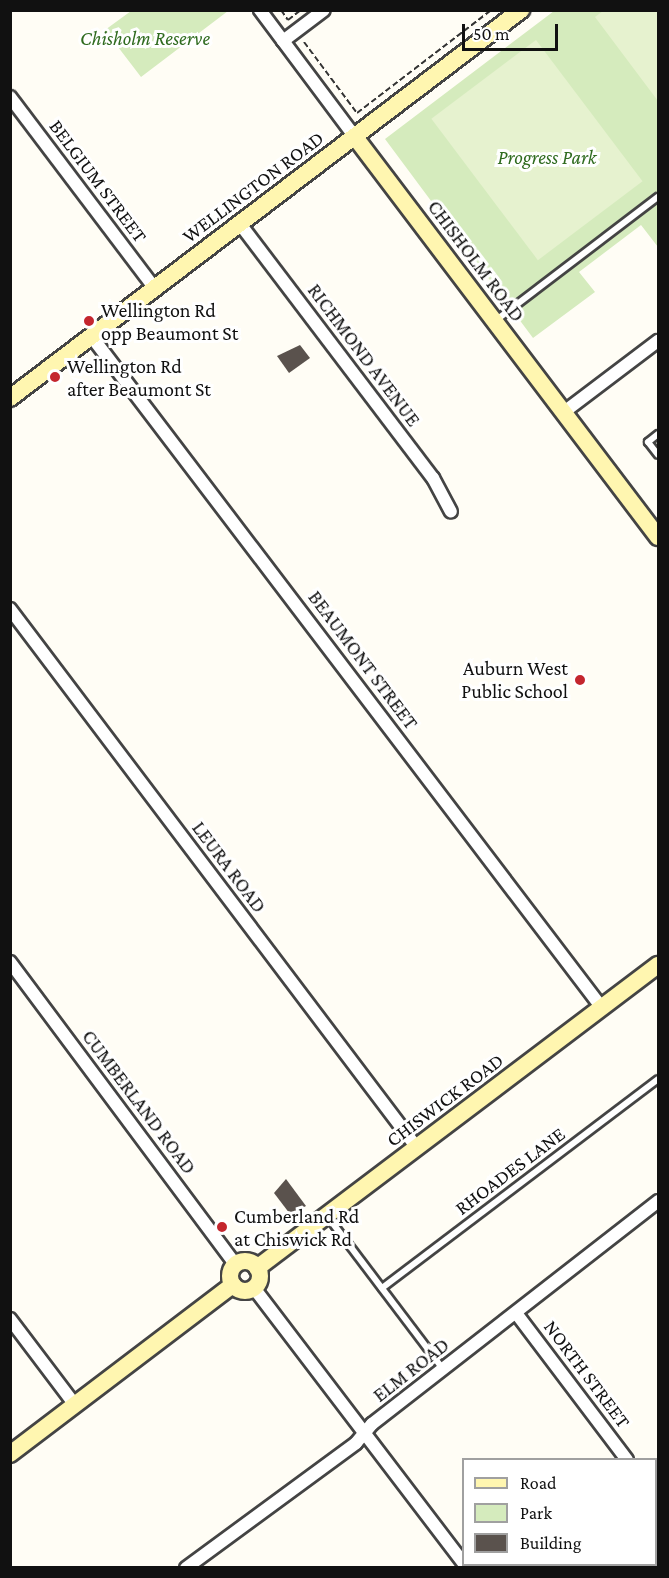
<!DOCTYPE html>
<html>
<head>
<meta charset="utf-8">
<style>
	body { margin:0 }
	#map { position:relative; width:669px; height:1578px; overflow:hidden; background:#fffdf5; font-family:"Crimson Pro",serif }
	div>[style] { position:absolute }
	.green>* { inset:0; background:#d5ebbd }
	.pitch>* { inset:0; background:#e6f2cf; transform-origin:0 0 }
	.building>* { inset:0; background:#5a524d }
	.path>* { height:2px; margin-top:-1px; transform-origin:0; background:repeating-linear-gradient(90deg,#333 0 6px,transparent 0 9px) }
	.roads { filter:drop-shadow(2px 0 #444) drop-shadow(-2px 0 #444) drop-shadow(0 2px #444) drop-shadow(0 -2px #444) }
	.lane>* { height:6px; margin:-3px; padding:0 3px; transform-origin:3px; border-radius:3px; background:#fff }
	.street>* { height:12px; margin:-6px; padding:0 6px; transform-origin:6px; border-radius:6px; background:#fff }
	.secondary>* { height:16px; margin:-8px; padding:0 8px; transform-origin:8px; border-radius:8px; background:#fff6b0 }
	.secondary>.ring { margin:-8px; padding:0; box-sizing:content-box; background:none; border:16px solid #fff6b0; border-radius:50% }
	.dots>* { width:16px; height:16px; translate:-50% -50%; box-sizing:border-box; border:3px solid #fff; border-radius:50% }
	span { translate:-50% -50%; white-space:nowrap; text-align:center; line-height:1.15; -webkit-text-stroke:6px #fff; paint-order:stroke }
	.park-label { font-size:20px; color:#2f6b1f; font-style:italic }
	.street-label { font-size:20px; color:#111 }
	.poi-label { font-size:20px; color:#111 }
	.left { translate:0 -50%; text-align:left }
	.right { translate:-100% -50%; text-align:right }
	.frame { position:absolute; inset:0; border:12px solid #111; pointer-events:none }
	.legend { position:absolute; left:462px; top:1458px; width:195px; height:108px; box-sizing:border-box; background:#fff; border:2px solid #a0a0a0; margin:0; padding:8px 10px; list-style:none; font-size:18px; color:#111 }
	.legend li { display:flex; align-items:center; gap:12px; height:30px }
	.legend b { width:30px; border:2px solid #a0a0a0 }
	.scale { position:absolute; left:462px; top:24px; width:96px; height:27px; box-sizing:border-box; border:3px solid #111; border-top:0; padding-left:8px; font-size:18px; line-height:21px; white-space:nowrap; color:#111; -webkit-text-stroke:4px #fff; paint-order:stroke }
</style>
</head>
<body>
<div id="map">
	<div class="green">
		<div style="clip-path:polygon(131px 11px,131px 10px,228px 11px,141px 77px,105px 30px)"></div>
		<div style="clip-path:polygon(554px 11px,658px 11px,658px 247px,641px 225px,579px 272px,595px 292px,533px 338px,385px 139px)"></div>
	</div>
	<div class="pitch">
		<div style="clip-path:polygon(603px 11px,658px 11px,658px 101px,595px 17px)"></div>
		<div style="left:536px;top:40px;width:177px;height:131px;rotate:53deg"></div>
	</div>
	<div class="building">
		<div style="clip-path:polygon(300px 345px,310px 358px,289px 373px,277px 356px)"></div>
		<div style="clip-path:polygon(286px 1179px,306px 1206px,290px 1214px,274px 1193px)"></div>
	</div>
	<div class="path">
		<div style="left:281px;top:10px;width:12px;rotate:55deg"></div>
		<div style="left:288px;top:20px;width:16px;rotate:-38deg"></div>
		<div style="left:304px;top:42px;width:89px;rotate:53.3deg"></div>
		<div style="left:357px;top:113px;width:169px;rotate:-37.5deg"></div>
	</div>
	<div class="roads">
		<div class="lane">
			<div style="left:495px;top:321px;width:205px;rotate:-37.3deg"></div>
			<div style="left:658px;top:434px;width:13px;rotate:141deg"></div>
			<div style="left:648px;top:442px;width:16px;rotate:52deg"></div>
			<div style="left:328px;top:1217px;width:191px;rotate:52.9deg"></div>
			<div style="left:382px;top:1288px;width:346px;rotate:-37.1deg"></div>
		</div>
		<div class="street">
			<div style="left:260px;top:10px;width:159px;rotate:53.2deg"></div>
			<div style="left:283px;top:41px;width:51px;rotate:-37.1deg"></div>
			<div style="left:10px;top:97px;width:241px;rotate:52.9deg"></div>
			<div style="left:240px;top:224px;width:319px;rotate:52.8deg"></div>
			<div style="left:433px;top:478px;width:38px;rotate:62deg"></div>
			<div style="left:92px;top:337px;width:843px;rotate:52.76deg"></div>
			<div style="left:564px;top:412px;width:118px;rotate:-37.1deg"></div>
			<div style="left:10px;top:609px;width:675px;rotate:52.94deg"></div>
			<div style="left:10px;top:962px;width:378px;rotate:53.3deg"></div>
			<div style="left:254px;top:1288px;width:347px;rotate:52.7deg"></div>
			<div style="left:516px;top:1313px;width:184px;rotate:52.9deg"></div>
			<div style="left:10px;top:1319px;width:108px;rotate:52.9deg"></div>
			<div style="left:656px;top:1498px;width:4px;rotate:63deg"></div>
			<div style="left:186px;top:1568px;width:211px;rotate:-36.3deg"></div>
			<div style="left:356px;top:1443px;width:25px;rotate:-50deg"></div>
			<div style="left:372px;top:1424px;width:363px;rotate:-37.9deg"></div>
		</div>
		<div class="secondary">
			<div style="left:355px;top:137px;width:502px;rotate:52.86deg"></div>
			<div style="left:10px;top:398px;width:642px;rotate:-37.21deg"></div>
			<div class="ring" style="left:230px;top:1261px;width:14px;height:14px"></div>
			<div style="left:257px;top:1268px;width:503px;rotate:-37.08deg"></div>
			<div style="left:10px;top:1454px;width:280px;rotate:-37.2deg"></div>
		</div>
	</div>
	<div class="dots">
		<div style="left:89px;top:321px;background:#c4262e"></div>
		<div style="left:55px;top:377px;background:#c4262e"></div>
		<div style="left:580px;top:680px;background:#c4262e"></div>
		<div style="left:222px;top:1227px;background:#c4262e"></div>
	</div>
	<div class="park-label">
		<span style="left:145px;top:38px">Chisholm Reserve</span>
		<span style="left:547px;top:157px">Progress Park</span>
	</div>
	<div class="street-label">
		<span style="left:98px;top:181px;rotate:53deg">BELGIUM STREET</span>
		<span style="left:253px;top:187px;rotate:-37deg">WELLINGTON ROAD</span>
		<span style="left:476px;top:261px;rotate:53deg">CHISHOLM ROAD</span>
		<span style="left:364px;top:355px;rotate:53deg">RICHMOND AVENUE</span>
		<span style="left:363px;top:660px;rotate:53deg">BEAUMONT STREET</span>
		<span style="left:229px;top:867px;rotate:53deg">LEURA ROAD</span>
		<span style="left:445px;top:1100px;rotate:-37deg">CHISWICK ROAD</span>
		<span style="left:139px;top:1102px;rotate:53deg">CUMBERLAND ROAD</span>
		<span style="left:510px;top:1171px;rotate:-37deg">RHOADES LANE</span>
		<span style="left:411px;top:1370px;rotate:-38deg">ELM ROAD</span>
		<span style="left:587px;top:1374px;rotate:53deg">NORTH STREET</span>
	</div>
	<div class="poi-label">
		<span class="left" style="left:101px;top:322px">Wellington Rd<br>opp Beaumont St</span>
		<span class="left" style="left:67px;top:378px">Wellington Rd<br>after Beaumont St</span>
		<span class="right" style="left:568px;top:680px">Auburn West<br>Public School</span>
		<span class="left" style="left:234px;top:1228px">Cumberland Rd<br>at Chiswick Rd</span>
	</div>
	<div class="frame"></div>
	<ul class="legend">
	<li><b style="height:8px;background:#fff6b0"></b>Road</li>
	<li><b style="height:16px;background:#d5ebbd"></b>Park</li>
	<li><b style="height:16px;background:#5a524d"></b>Building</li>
	</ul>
	<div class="scale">50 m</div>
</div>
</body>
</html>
